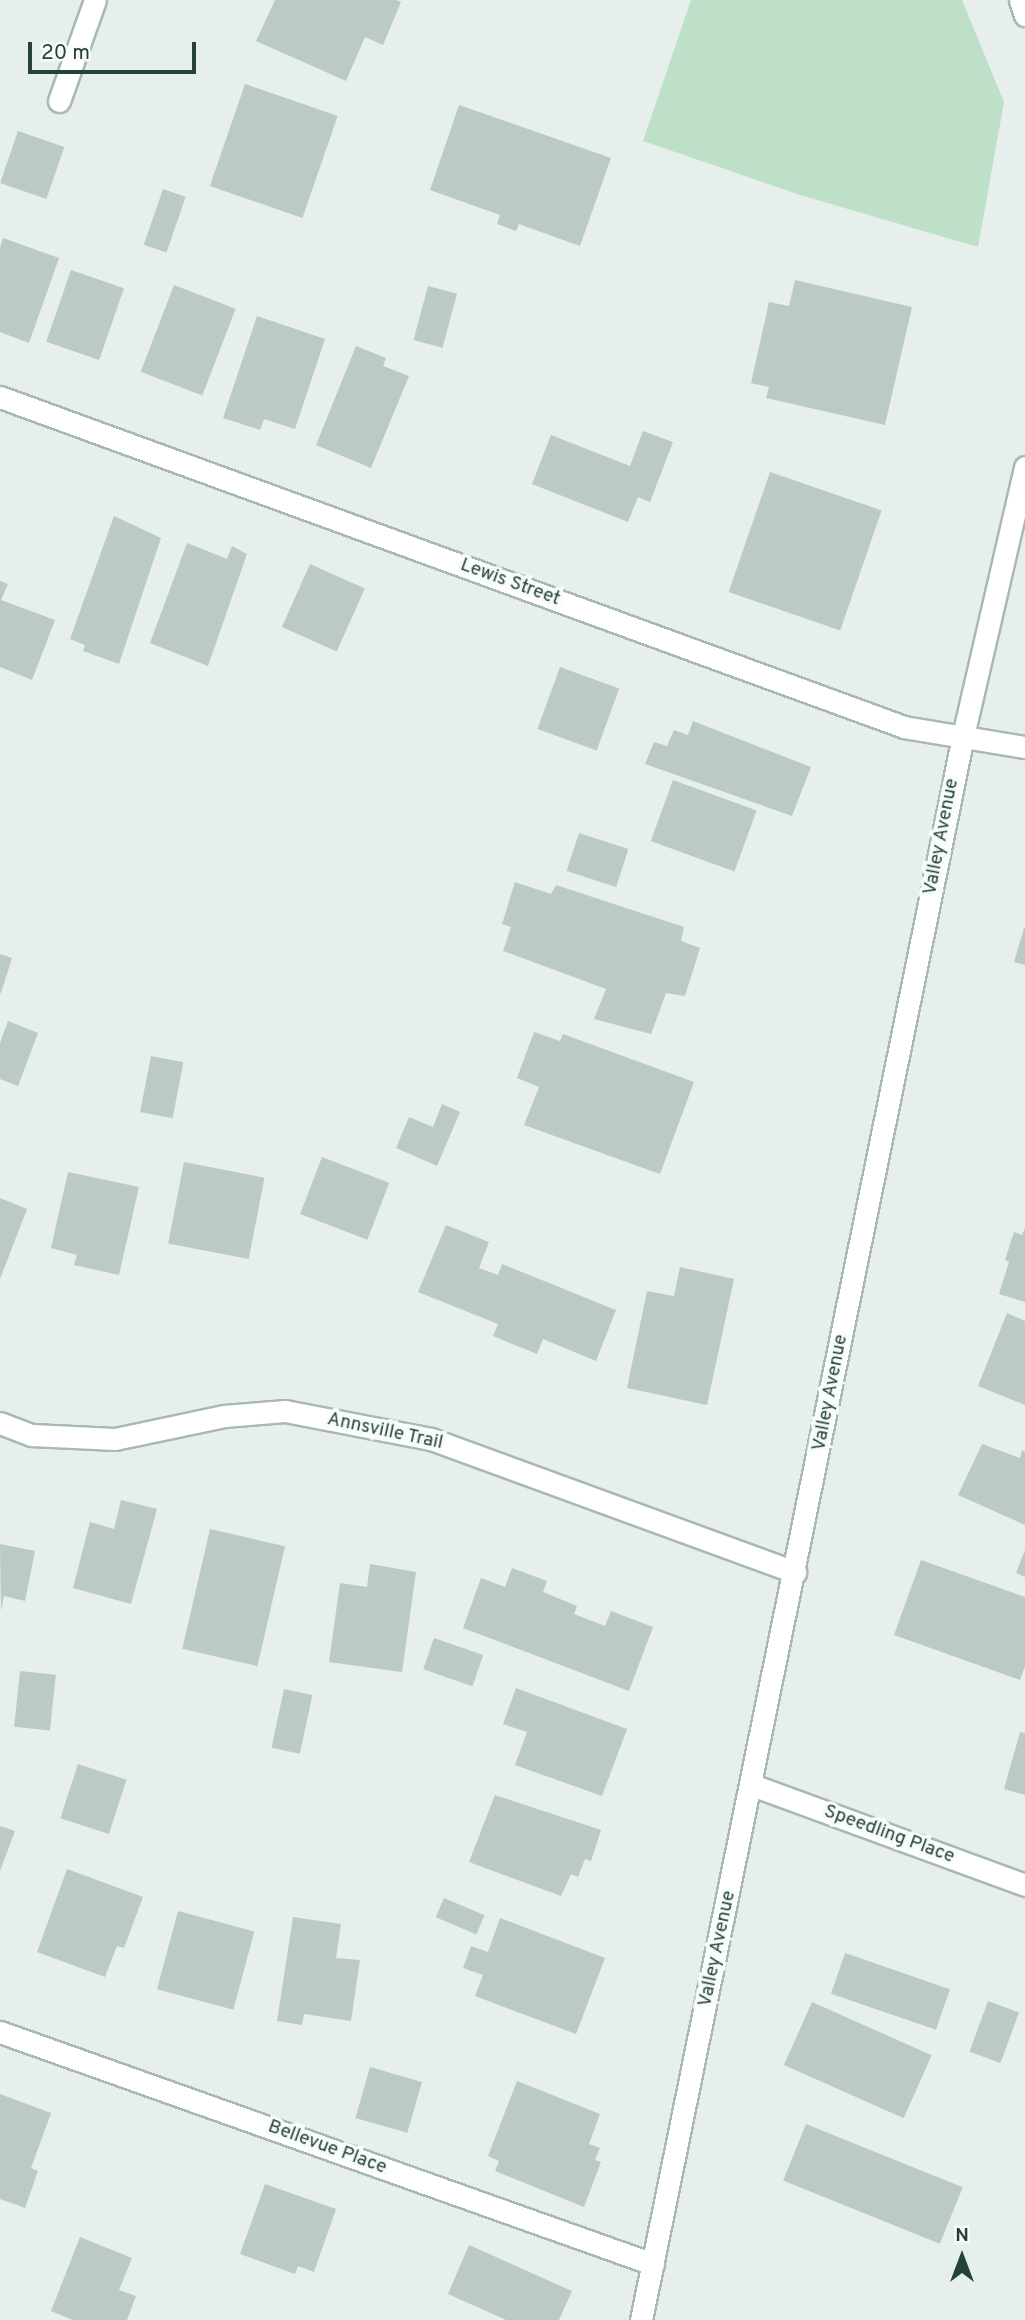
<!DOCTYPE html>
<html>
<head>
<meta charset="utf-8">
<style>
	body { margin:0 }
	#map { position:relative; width:1025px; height:2320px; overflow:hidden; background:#e6efeb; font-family:Overpass,sans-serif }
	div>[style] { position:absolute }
	.green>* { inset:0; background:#bfe0c8 }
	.building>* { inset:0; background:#bbcac4; transform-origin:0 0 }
	.roads { filter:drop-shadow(2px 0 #a8b8b2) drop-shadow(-2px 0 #a8b8b2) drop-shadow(0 2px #a8b8b2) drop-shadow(0 -2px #a8b8b2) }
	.street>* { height:21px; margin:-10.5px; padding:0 10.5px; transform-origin:10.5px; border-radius:10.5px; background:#fff }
	.secondary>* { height:21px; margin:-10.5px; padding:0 10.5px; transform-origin:10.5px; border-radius:10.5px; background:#fff }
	span { translate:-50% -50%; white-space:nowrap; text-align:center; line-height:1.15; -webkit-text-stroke:7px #f7fbf9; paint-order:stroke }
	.street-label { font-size:19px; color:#24423a }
	.north { position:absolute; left:927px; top:2222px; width:70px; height:70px; -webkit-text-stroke:5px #f7fbf9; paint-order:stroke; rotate:0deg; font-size:19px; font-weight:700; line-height:28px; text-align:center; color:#24423a }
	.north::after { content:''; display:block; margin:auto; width:24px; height:32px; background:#24423a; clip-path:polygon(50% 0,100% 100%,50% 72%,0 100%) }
	.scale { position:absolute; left:28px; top:42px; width:168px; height:32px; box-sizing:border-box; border:4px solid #24423a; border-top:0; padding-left:9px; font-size:21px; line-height:24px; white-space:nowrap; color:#24423a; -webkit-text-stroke:5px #f7fbf9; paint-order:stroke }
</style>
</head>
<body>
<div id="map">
	<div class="green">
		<div style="clip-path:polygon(691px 0,962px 0,1004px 102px,978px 247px,800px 195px,643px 141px)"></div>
	</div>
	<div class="building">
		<div style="clip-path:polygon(275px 0,396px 0,401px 2px,383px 45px,365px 37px,346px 81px,256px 41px)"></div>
		<div style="left:245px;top:84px;width:98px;height:108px;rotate:19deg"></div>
		<div style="clip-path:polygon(459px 105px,611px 158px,580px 246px,519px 224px,516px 231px,497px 224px,500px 215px,430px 190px)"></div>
		<div style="left:18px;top:131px;width:49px;height:55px;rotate:19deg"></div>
		<div style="left:163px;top:189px;width:24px;height:59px;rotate:19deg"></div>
		<div style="clip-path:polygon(3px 238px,59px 258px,29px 343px,0 332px,0 248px)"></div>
		<div style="left:71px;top:270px;width:56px;height:76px;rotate:19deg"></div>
		<div style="clip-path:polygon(795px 280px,912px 307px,885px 425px,766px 398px,769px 387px,751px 383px,769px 302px,789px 306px)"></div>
		<div style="left:174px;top:285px;width:66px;height:93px;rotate:21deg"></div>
		<div style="left:428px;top:286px;width:30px;height:56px;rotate:15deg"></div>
		<div style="clip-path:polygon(257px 316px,325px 339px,295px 429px,264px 419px,260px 430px,223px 418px)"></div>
		<div style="clip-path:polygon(356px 346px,386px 358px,383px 366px,409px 376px,371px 468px,316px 445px)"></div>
		<div style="clip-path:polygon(643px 431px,673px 442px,650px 502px,638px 497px,628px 522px,532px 484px,551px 435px,630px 466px)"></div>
		<div style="left:770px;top:472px;width:118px;height:127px;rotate:19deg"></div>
		<div style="clip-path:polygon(114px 516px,161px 538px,119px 664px,83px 651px,85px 645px,70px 639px)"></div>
		<div style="clip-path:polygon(187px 543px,227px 559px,232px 546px,247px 554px,208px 666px,150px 643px)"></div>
		<div style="left:310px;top:564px;width:60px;height:69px;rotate:24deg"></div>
		<div style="clip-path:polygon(0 581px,8px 584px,1px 600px,55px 620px,32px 680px,0 667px)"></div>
		<div style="left:560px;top:667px;width:63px;height:66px;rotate:20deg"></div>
		<div style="clip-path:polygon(693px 721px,811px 767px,792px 816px,645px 764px,654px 742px,667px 746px,674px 730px,688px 735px)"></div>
		<div style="left:673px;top:780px;width:89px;height:65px;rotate:20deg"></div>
		<div style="left:579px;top:833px;width:52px;height:40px;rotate:18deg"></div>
		<div style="clip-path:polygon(515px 882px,551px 894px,556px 885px,684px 927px,681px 941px,700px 948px,685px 996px,666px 993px,651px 1034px,594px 1019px,606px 989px,503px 951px,511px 927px,502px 924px)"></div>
		<div style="clip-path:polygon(1024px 928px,1025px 928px,1025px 965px,1014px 962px)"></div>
		<div style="clip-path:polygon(0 954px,12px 958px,1px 993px,0 993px)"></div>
		<div style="clip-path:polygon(8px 1021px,38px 1033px,18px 1086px,0 1079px,0 1043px)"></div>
		<div style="clip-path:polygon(534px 1032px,560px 1041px,563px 1034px,694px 1082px,660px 1174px,524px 1125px,539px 1087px,517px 1078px)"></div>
		<div style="left:151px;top:1056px;width:33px;height:57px;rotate:11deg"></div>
		<div style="clip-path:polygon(442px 1104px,460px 1112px,437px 1166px,396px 1148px,409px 1117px,433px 1127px)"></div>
		<div style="left:322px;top:1157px;width:72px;height:61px;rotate:21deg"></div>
		<div style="left:184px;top:1162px;width:82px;height:83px;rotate:11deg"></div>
		<div style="clip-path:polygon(68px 1172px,139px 1187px,119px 1275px,74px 1265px,77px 1255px,51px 1248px)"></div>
		<div style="clip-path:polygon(0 1198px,27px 1209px,0 1279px)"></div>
		<div style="clip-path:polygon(446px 1225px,489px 1242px,479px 1268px,498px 1275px,502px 1264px,616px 1310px,596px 1361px,543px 1339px,537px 1354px,493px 1336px,498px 1324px,418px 1292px)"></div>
		<div style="clip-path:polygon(1025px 1228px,1025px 1302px,999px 1294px,1009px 1262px,1005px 1260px,1014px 1232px,1022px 1235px)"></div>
		<div style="clip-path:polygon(680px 1267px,734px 1279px,707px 1405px,627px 1388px,647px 1291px,674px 1296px)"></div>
		<div style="clip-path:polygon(1007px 1313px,1025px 1321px,1025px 1405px,978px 1386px)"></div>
		<div style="clip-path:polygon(982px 1444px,1020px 1458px,1022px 1450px,1025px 1452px,1025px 1525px,958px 1495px)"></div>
		<div style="clip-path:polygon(121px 1500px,157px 1509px,131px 1604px,73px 1588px,90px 1522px,114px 1529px)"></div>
		<div style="left:210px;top:1529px;width:77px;height:123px;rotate:13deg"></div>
		<div style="clip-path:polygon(0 1544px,35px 1551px,25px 1601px,4px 1596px,1px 1611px)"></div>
		<div style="clip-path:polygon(1025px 1550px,1025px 1577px,1016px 1573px)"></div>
		<div style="clip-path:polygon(921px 1560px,1025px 1597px,1025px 1666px,1020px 1680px,894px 1635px)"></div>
		<div style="clip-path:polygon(370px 1564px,416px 1572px,402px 1672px,329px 1662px,340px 1583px,367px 1587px)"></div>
		<div style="clip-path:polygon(512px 1568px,547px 1581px,543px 1592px,577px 1606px,574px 1614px,605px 1626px,611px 1611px,653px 1627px,629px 1691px,463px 1628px,481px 1578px,505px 1587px)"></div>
		<div style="left:434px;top:1638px;width:52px;height:33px;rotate:19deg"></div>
		<div style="left:20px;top:1671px;width:36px;height:56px;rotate:6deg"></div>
		<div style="clip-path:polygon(516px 1688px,627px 1729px,602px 1796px,515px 1765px,527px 1732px,503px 1724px)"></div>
		<div style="left:284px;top:1689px;width:29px;height:60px;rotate:12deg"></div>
		<div style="clip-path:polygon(1020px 1732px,1025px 1733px,1025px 1795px,1004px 1789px)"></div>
		<div style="left:78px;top:1764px;width:51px;height:57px;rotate:18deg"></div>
		<div style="clip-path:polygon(495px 1795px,601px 1830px,591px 1861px,585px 1859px,578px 1877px,571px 1874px,561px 1896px,469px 1862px)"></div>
		<div style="clip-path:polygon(0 1826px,15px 1831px,0 1871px)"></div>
		<div style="clip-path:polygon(67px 1869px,143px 1897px,124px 1948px,117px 1946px,105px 1977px,37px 1952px)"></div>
		<div style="left:444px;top:1898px;width:44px;height:21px;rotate:23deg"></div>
		<div style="left:178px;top:1911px;width:79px;height:81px;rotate:15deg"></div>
		<div style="clip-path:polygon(293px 1917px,341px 1924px,336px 1958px,360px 1960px,351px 2021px,304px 2014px,302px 2025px,277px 2021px)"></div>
		<div style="clip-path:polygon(500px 1918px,605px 1958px,576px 2034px,475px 1996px,483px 1975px,463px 1968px,471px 1946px,488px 1952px)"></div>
		<div style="left:845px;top:1953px;width:111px;height:43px;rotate:19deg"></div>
		<div style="left:988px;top:2001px;width:33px;height:54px;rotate:20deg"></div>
		<div style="left:812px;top:2002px;width:131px;height:69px;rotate:24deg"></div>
		<div style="left:370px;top:2067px;width:54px;height:53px;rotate:16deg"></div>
		<div style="clip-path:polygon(517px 2081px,600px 2114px,589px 2144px,600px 2148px,595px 2160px,601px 2162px,584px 2207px,495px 2171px,499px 2161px,488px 2156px)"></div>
		<div style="clip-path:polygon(0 2094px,51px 2113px,31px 2168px,38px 2171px,25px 2208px,0 2199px)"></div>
		<div style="left:806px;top:2124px;width:169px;height:61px;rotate:22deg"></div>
		<div style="clip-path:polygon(265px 2184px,336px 2209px,314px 2272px,298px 2266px,295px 2274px,240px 2254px)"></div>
		<div style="clip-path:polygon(80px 2237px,132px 2258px,119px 2290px,136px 2296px,127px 2320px,73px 2320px,51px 2311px)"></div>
		<div style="clip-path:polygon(469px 2245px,572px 2291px,559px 2320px,506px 2320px,448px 2294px)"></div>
	</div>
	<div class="roads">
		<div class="street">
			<div style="left:59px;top:101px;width:107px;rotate:-70.4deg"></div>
			<div style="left:0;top:397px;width:962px;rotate:20.05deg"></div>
			<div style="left:904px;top:727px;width:123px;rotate:9.4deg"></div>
			<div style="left:0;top:1423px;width:34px;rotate:21deg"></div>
			<div style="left:32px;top:1435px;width:83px;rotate:2.8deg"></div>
			<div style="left:115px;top:1439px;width:111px;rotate:-11.9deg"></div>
			<div style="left:224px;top:1416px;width:61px;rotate:-4.7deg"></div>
			<div style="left:285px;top:1411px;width:149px;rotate:10.9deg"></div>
			<div style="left:431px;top:1439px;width:388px;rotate:20.1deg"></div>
			<div style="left:752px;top:1785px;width:291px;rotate:20.1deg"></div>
			<div style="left:0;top:2032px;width:693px;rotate:19.56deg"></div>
			<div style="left:641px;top:2320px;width:1616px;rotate:-78.51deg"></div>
			<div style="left:963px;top:736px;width:276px;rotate:-77deg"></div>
		</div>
		<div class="secondary">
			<div style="left:1020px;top:0;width:16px;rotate:72deg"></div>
		</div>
	</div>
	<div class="street-label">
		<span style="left:510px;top:583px;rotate:20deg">Lewis Street</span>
		<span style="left:942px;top:837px;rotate:-79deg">Valley Avenue</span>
		<span style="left:831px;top:1393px;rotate:-79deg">Valley Avenue</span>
		<span style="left:385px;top:1432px;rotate:12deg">Annsville Trail</span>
		<span style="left:889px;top:1835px;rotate:20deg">Speedling Place</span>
		<span style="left:718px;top:1949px;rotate:-78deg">Valley Avenue</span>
		<span style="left:327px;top:2148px;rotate:20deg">Bellevue Place</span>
	</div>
	<div class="north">N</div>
	<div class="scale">20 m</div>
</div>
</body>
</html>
